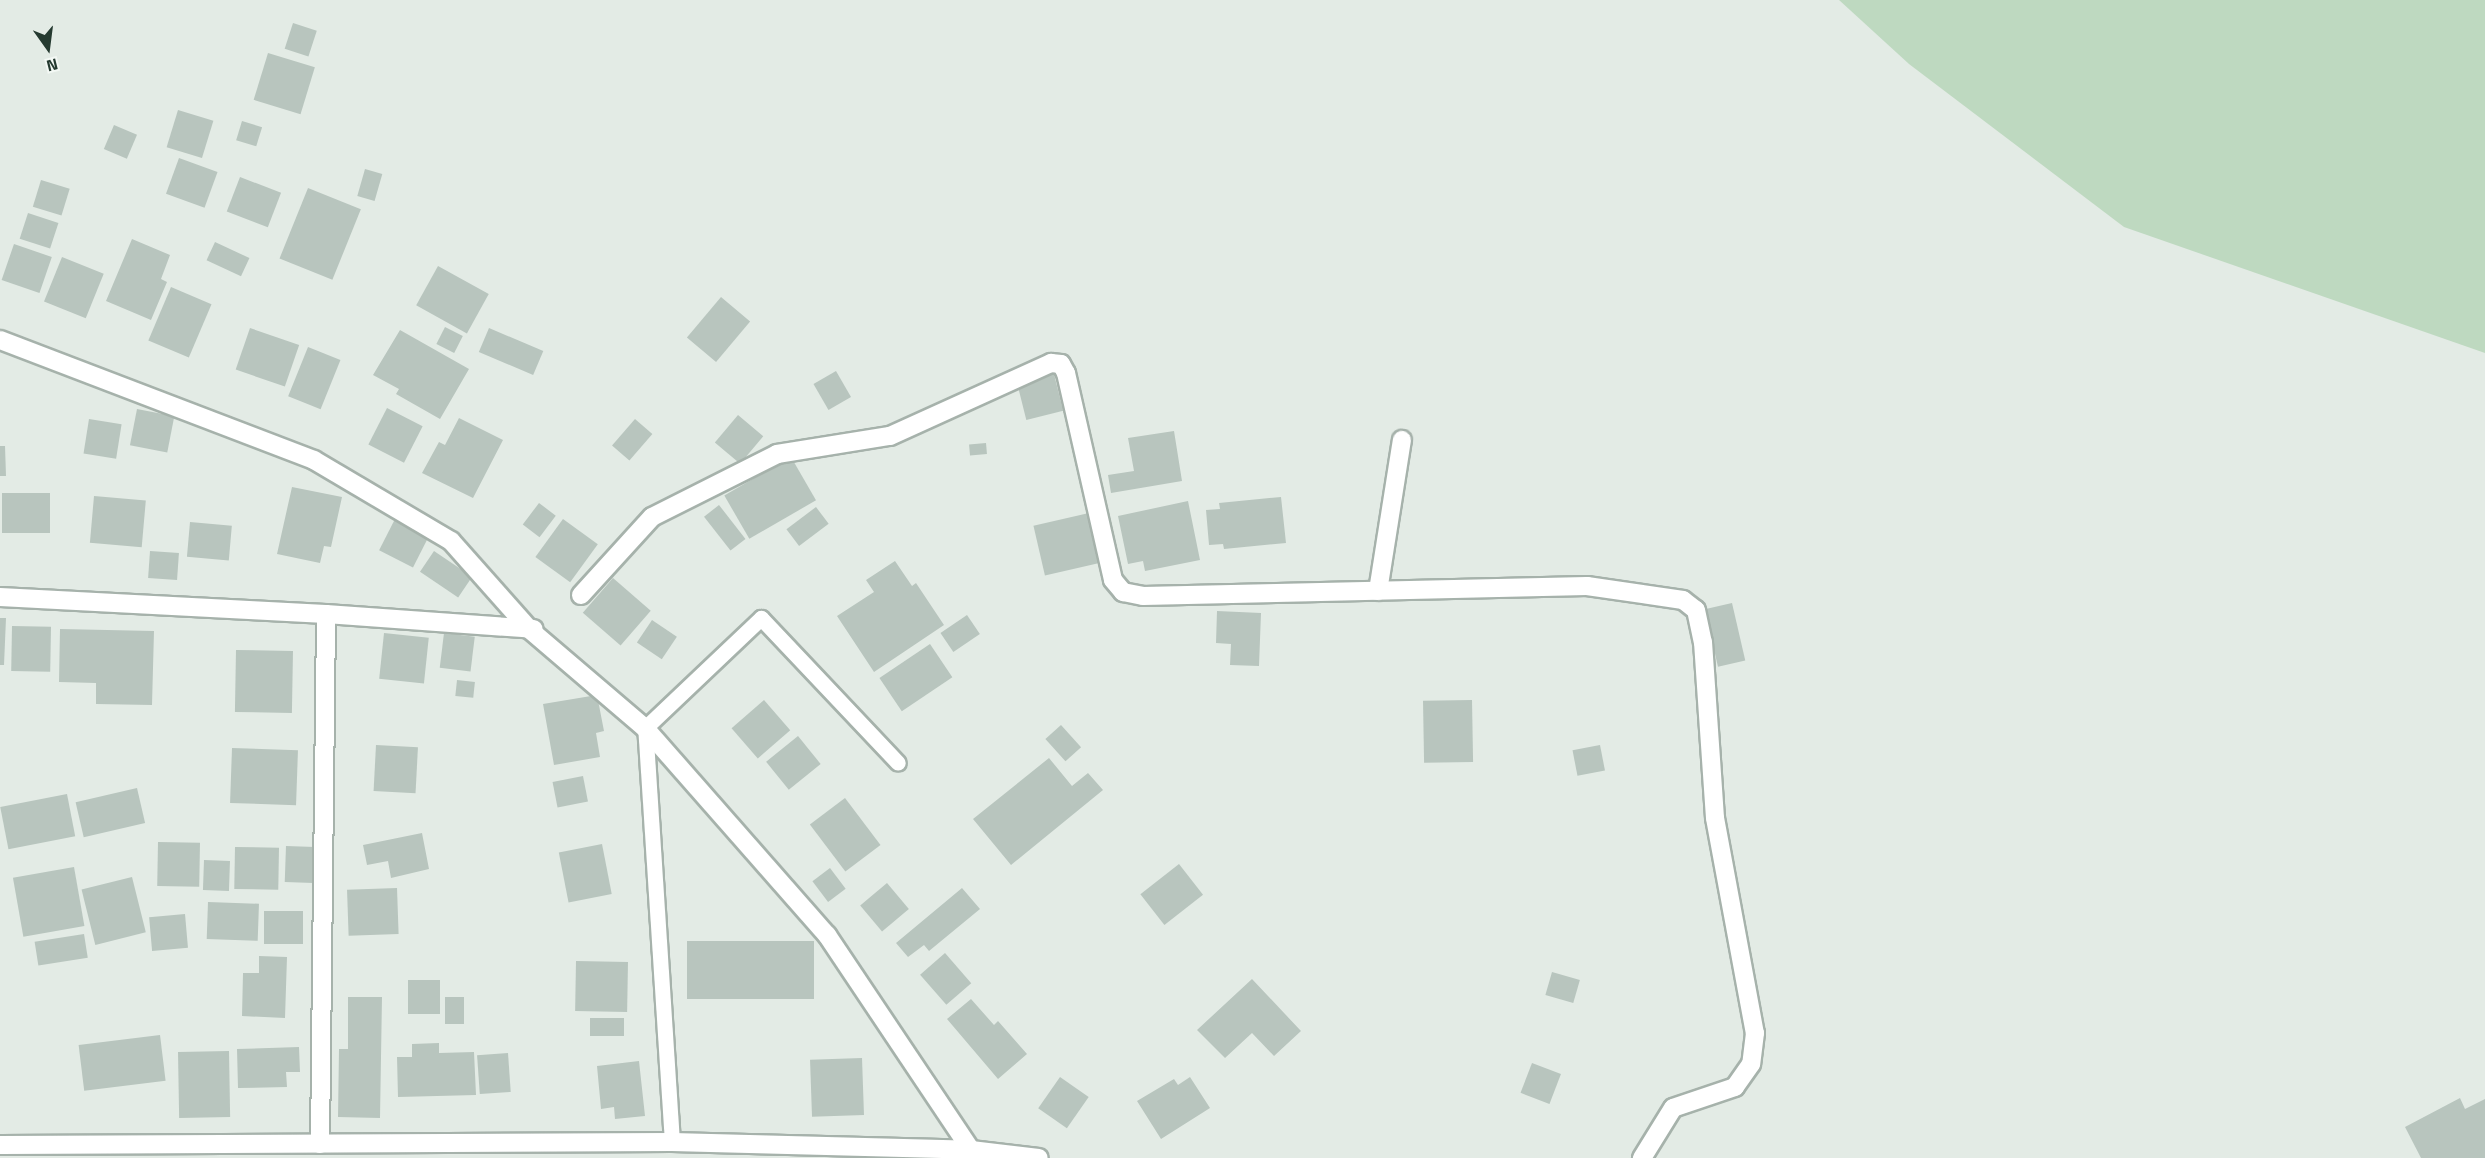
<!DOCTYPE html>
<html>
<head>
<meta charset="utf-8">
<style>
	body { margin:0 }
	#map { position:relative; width:2485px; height:1158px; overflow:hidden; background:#e3ebe5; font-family:"Titillium Web",sans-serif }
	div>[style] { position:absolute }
	.green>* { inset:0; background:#bed9c0 }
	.building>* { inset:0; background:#b8c5be; transform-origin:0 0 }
	.roads { filter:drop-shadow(2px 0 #a6b2ab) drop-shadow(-2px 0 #a6b2ab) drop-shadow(0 2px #a6b2ab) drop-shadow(0 -2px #a6b2ab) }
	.service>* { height:15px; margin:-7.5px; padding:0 7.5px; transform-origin:7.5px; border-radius:7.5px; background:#fff }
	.minor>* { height:18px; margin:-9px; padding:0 9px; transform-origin:9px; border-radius:9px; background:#fff }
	span { translate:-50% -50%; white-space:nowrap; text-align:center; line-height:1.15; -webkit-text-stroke:5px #f3f8f4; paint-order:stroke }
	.north { position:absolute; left:18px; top:18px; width:60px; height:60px; -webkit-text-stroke:4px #f3f8f4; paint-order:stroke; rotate:166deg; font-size:16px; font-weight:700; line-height:24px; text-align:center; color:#253a30 }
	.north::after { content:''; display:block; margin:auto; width:21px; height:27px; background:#253a30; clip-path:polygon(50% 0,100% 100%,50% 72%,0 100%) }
</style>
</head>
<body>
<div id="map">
	<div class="green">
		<div style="clip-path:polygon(1839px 0,2485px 0,2485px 353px,2124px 227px,1909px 64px)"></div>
	</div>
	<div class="building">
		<div style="left:293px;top:23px;width:25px;height:27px;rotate:18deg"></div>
		<div style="left:268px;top:53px;width:49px;height:49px;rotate:17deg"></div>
		<div style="left:178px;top:110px;width:37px;height:39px;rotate:17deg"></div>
		<div style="left:242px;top:121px;width:21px;height:20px;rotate:17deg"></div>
		<div style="left:114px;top:125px;width:25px;height:26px;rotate:23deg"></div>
		<div style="left:179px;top:158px;width:41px;height:38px;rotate:20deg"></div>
		<div style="left:365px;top:169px;width:18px;height:28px;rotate:16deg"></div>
		<div style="left:240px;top:177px;width:44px;height:37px;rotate:21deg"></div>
		<div style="left:41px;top:180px;width:30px;height:28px;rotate:17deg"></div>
		<div style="left:308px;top:188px;width:57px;height:76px;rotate:22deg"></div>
		<div style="left:28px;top:213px;width:32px;height:27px;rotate:18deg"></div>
		<div style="clip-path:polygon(132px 239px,170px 255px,161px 279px,167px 282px,151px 320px,106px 301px)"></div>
		<div style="left:215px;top:242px;width:38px;height:20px;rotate:25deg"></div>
		<div style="left:14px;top:244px;width:40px;height:38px;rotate:19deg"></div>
		<div style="left:62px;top:257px;width:45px;height:48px;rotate:22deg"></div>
		<div style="left:438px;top:266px;width:58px;height:45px;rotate:29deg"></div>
		<div style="left:171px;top:287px;width:44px;height:58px;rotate:23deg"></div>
		<div style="left:721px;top:297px;width:38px;height:53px;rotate:40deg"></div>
		<div style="left:445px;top:327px;width:20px;height:19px;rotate:27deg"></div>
		<div style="left:250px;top:328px;width:52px;height:44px;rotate:19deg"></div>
		<div style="left:489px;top:328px;width:59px;height:26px;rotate:23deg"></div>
		<div style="clip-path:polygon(400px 330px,469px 369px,440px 419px,396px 394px,399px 389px,373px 375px)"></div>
		<div style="left:308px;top:347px;width:35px;height:53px;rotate:22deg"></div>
		<div style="left:836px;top:371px;width:30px;height:26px;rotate:60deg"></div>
		<div style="left:1054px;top:374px;width:38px;height:38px;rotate:76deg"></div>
		<div style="left:387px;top:408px;width:40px;height:41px;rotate:27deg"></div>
		<div style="left:137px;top:409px;width:38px;height:37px;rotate:11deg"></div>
		<div style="left:738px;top:415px;width:33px;height:36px;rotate:40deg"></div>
		<div style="clip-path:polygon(459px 418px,503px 440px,473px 498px,422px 473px,439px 442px,445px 445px)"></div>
		<div style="left:89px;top:419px;width:33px;height:35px;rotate:9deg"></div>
		<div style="left:635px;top:419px;width:23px;height:35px;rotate:41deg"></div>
		<div style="clip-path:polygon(1174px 431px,1182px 481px,1111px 493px,1108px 475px,1134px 471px,1128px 438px)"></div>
		<div style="left:986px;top:443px;width:11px;height:17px;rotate:85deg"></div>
		<div style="clip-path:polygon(0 446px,5px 446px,6px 476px,0 476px)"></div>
		<div style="left:791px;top:457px;width:50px;height:77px;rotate:60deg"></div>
		<div style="clip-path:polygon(292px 487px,342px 497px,331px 547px,324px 546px,320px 563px,277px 554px)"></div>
		<div style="left:50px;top:493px;width:40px;height:48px;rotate:90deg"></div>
		<div style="left:94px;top:496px;width:52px;height:47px;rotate:5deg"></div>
		<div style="clip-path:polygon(1281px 497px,1286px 543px,1224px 549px,1223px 544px,1209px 545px,1206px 510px,1220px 509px,1219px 503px)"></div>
		<div style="clip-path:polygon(1188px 501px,1200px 560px,1145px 571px,1143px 561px,1128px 564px,1118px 516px)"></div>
		<div style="left:539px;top:503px;width:21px;height:27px;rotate:37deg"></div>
		<div style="left:719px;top:505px;width:43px;height:19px;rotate:52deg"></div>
		<div style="left:816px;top:507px;width:21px;height:37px;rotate:53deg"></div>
		<div style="left:1089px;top:513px;width:51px;height:57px;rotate:77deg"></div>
		<div style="left:395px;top:519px;width:38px;height:35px;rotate:27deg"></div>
		<div style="left:563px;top:519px;width:43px;height:47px;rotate:36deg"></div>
		<div style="left:190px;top:522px;width:42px;height:35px;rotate:5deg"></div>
		<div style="left:150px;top:551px;width:29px;height:27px;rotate:4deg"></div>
		<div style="left:434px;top:551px;width:46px;height:25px;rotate:34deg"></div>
		<div style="clip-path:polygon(895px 561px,912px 586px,916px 583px,944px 625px,874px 672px,837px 616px,874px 592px,866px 580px)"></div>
		<div style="left:613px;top:578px;width:50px;height:46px;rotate:41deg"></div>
		<div style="left:1732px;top:603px;width:59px;height:28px;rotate:77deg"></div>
		<div style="clip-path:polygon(1217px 611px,1261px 613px,1259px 666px,1230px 665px,1231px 644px,1216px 643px)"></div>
		<div style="left:967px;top:615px;width:23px;height:32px;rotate:56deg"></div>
		<div style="clip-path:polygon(0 618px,6px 618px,4px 665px,0 665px)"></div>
		<div style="left:652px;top:620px;width:30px;height:27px;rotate:34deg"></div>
		<div style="left:12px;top:626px;width:39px;height:45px;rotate:1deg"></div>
		<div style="clip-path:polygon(60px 629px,154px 631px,152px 705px,96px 704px,96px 683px,59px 682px)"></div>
		<div style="left:384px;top:633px;width:45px;height:46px;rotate:6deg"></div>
		<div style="left:444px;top:633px;width:31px;height:35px;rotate:7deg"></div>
		<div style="left:930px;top:644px;width:40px;height:61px;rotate:56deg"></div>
		<div style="left:236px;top:650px;width:57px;height:62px;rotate:1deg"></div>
		<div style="left:457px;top:680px;width:18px;height:16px;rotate:6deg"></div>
		<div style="clip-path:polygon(597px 695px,604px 731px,596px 733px,600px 757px,554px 765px,543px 704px)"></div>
		<div style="left:764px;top:700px;width:40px;height:43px;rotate:49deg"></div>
		<div style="left:1472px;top:700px;width:62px;height:49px;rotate:89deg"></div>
		<div style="left:1061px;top:725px;width:30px;height:21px;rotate:48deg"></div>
		<div style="left:798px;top:736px;width:36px;height:41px;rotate:51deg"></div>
		<div style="left:376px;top:745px;width:42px;height:46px;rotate:3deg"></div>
		<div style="left:1600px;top:745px;width:26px;height:28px;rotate:79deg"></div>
		<div style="left:232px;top:748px;width:66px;height:55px;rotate:2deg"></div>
		<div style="clip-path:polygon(1049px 758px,1072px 786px,1088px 773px,1103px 790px,1011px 865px,973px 819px)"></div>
		<div style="left:583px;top:776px;width:26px;height:31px;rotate:79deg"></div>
		<div style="left:137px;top:788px;width:36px;height:63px;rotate:77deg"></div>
		<div style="left:67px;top:794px;width:43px;height:68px;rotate:79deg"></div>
		<div style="left:845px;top:798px;width:59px;height:44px;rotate:53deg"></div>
		<div style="clip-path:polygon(422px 833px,429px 869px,391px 878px,388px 861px,367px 865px,363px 845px)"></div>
		<div style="left:158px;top:842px;width:42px;height:44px;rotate:1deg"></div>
		<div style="left:602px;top:844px;width:51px;height:44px;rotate:79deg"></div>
		<div style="left:286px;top:846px;width:29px;height:36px;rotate:2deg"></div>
		<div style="left:235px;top:847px;width:44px;height:42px;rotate:1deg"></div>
		<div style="left:204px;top:860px;width:26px;height:30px;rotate:2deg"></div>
		<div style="left:1179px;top:864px;width:39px;height:49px;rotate:52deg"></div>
		<div style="left:74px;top:867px;width:60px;height:62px;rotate:80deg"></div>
		<div style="left:830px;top:868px;width:26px;height:22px;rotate:53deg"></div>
		<div style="left:132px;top:877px;width:57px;height:52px;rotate:76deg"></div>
		<div style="left:887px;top:883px;width:34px;height:35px;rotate:50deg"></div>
		<div style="left:397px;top:888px;width:46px;height:50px;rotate:88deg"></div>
		<div style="clip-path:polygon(962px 888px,980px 909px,929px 951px,924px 945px,908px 957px,896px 943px)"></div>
		<div style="left:208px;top:902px;width:51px;height:37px;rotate:2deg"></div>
		<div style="left:264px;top:911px;width:39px;height:33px"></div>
		<div style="left:185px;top:914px;width:34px;height:36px;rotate:85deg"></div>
		<div style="left:84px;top:934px;width:24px;height:50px;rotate:81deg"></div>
		<div style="left:687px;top:941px;width:127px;height:58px"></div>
		<div style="left:945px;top:953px;width:40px;height:33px;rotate:49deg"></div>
		<div style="clip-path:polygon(259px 956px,287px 957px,285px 1018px,242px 1016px,243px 973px,259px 973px)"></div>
		<div style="left:576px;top:961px;width:52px;height:50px;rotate:1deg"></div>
		<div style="left:1552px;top:972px;width:29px;height:24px;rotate:16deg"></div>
		<div style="clip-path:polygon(1252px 979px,1301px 1031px,1274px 1056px,1252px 1033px,1225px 1058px,1197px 1030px)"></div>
		<div style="left:408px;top:980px;width:32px;height:34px"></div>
		<div style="clip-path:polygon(348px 997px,382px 997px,380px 1118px,338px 1117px,339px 1049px,348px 1049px)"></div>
		<div style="left:445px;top:997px;width:19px;height:27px"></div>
		<div style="clip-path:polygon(971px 999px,994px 1025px,998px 1021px,1027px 1054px,998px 1079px,947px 1019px)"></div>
		<div style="left:590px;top:1018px;width:34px;height:18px"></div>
		<div style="left:160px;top:1035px;width:46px;height:82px;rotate:83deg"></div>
		<div style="clip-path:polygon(439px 1043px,439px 1053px,474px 1052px,476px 1095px,398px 1097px,397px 1057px,412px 1057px,412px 1044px)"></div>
		<div style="clip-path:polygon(299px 1047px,300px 1072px,286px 1072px,287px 1087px,238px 1088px,237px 1049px)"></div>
		<div style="left:229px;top:1051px;width:66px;height:51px;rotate:89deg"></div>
		<div style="left:508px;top:1053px;width:39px;height:31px;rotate:86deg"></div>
		<div style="left:862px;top:1058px;width:57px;height:52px;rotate:88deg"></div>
		<div style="clip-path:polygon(639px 1061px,645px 1116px,615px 1119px,614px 1107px,601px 1109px,597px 1066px)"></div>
		<div style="left:1532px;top:1063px;width:31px;height:32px;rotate:21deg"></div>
		<div style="left:1060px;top:1077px;width:35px;height:38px;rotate:35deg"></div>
		<div style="clip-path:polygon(1190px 1077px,1210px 1108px,1161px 1139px,1137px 1101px,1174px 1079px,1178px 1085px)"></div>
		<div style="clip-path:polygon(2460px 1098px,2465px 1109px,2485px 1099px,2485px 1158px,2421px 1158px,2405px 1127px)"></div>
	</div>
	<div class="roads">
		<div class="service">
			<div style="left:672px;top:1142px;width:415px;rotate:-93.7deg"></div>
			<div style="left:645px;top:728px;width:160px;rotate:-43.5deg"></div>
			<div style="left:761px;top:618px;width:199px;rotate:46.6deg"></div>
		</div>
		<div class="minor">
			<div style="left:0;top:340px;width:336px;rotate:20.9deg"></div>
			<div style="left:314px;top:460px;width:159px;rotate:30.6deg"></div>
			<div style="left:451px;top:541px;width:118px;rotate:48.4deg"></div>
			<div style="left:529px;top:629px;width:153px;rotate:40.5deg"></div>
			<div style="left:645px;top:728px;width:276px;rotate:48.7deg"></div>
			<div style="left:827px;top:935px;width:259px;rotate:56.2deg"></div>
			<div style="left:1378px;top:591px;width:153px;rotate:-81deg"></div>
			<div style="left:581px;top:595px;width:105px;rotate:-47.7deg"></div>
			<div style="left:652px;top:517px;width:140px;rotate:-26.7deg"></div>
			<div style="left:777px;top:454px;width:114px;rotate:-9.1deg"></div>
			<div style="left:890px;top:436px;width:177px;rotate:-24.4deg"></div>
			<div style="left:1051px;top:363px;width:10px;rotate:6deg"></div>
			<div style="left:1061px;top:364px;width:10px;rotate:61deg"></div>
			<div style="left:1066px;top:373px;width:212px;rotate:77.2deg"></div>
			<div style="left:1113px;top:580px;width:16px;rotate:50deg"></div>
			<div style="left:1123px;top:592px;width:20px;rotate:11deg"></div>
			<div style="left:1143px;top:596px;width:444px;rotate:-1.3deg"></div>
			<div style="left:1587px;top:586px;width:97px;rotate:8.3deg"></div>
			<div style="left:1683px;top:600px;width:16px;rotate:38deg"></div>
			<div style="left:1696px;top:610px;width:33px;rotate:78deg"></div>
			<div style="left:1703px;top:642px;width:176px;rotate:86.1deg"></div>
			<div style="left:1715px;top:818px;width:219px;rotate:79.5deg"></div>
			<div style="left:1755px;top:1033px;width:31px;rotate:97deg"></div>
			<div style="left:1751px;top:1064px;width:28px;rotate:125deg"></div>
			<div style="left:1735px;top:1087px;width:65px;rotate:161.3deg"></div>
			<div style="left:1673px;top:1108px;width:59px;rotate:121.8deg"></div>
			<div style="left:0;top:597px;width:326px;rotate:3deg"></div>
			<div style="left:326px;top:614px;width:208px;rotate:4.1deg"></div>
			<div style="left:320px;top:1144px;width:530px;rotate:-89.35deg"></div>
			<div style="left:0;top:1145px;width:672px;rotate:-0.26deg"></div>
			<div style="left:672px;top:1142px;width:299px;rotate:1.5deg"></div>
			<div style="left:971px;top:1150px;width:68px;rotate:6.7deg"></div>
		</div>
	</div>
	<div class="north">N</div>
</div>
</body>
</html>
